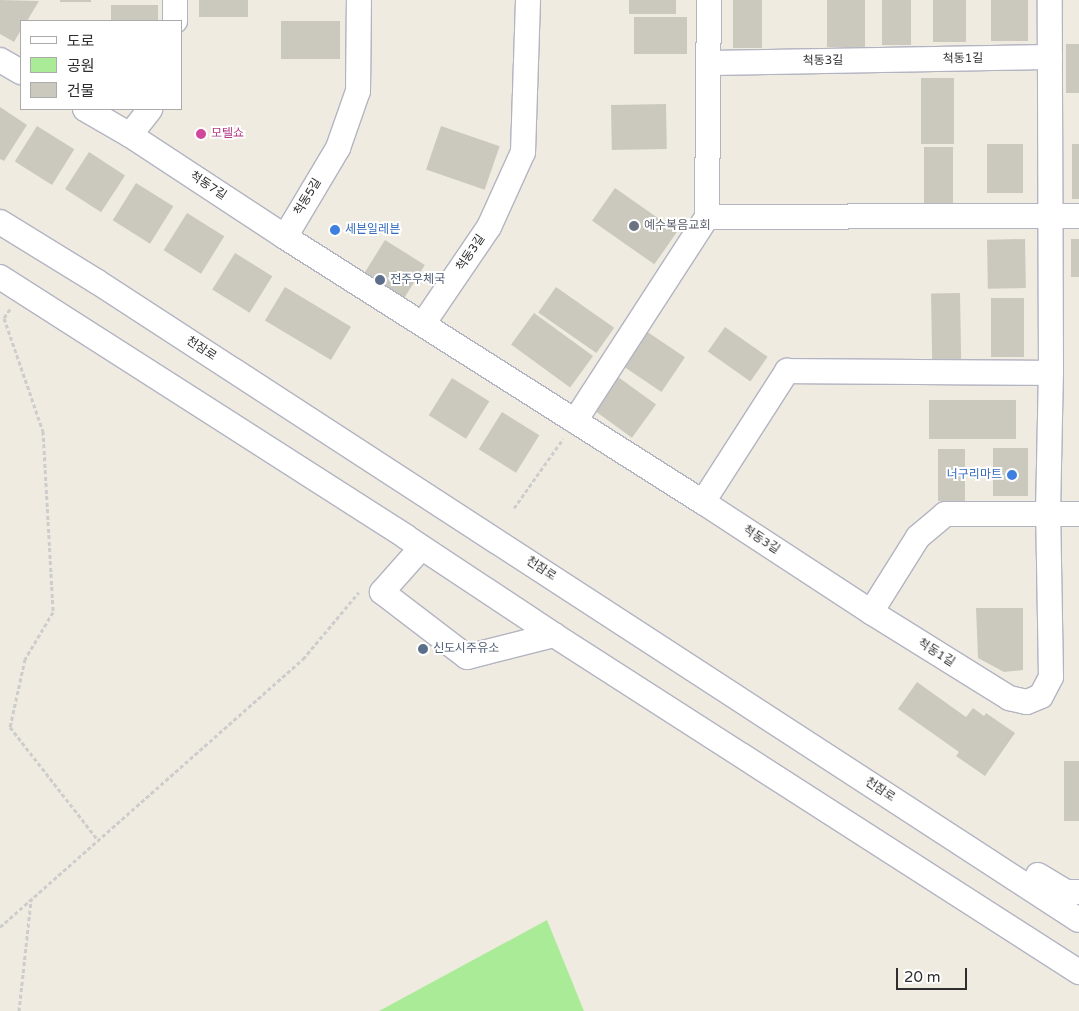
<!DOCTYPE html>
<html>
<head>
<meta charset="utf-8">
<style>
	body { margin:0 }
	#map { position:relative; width:1079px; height:1011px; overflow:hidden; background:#f0ebe0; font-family:"Varela Round","Noto Sans KR",sans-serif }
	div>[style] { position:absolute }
	.green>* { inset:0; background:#aaeb98 }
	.building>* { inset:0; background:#cbc9be; transform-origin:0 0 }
	.path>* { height:3px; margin-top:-1.5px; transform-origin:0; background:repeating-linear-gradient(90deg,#cdcdcd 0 4px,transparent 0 6.5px) }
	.roads { filter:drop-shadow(1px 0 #b3b4c2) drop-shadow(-1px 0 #b3b4c2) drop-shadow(0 1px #b3b4c2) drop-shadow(0 -1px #b3b4c2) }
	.minor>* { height:24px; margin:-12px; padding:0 12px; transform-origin:12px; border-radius:12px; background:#fff }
	.dots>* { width:14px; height:14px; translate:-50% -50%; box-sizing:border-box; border:2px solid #fff; border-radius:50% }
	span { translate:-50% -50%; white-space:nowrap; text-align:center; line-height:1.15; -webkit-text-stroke:4px #fff; paint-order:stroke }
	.street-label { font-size:12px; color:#2e2e2e }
	.hotel-label { font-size:12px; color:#b23c85 }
	.left { translate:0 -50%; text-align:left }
	.worship-label { font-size:12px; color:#5b616d }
	.shop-label { font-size:12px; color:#366cbe }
	.right { translate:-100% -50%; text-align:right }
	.service-label { font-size:12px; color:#4e5e75 }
	.legend { position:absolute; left:20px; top:20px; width:162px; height:90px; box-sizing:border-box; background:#fff; border:1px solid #ababab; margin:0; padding:6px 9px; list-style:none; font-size:15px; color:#2e2e2e }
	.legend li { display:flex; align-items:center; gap:10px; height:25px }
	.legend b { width:25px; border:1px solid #ababab }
	.scale { position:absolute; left:896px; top:968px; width:71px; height:22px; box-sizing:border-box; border:2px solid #2e2e2e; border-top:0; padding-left:6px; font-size:15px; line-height:18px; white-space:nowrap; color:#2e2e2e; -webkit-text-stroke:4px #fff; paint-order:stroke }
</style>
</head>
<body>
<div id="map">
	<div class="green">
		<div style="clip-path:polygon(547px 920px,584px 1011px,379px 1011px)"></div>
	</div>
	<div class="building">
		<div style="clip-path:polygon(0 0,39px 1px,27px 21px,21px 21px,21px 30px,14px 42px,0 34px)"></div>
		<div style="left:60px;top:0;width:31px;height:2px"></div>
		<div style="left:199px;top:0;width:49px;height:17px"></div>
		<div style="left:629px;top:0;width:47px;height:14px"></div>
		<div style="left:733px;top:0;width:29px;height:48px"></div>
		<div style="left:827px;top:0;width:38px;height:47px"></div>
		<div style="left:882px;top:0;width:29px;height:45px"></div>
		<div style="left:933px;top:0;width:33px;height:42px"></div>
		<div style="left:991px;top:0;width:37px;height:41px"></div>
		<div style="left:111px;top:5px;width:47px;height:16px"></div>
		<div style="left:687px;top:17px;width:37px;height:53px;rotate:90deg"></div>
		<div style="left:281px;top:21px;width:59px;height:38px"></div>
		<div style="left:1066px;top:44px;width:13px;height:49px"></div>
		<div style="left:921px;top:78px;width:33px;height:66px"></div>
		<div style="left:666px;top:104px;width:45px;height:55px;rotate:89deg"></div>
		<div style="clip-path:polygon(0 107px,27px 125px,4px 161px,0 159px)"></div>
		<div style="left:37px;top:126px;width:44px;height:42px;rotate:32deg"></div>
		<div style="left:441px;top:126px;width:62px;height:46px;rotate:19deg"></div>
		<div style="left:1023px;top:144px;width:49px;height:36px;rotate:90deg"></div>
		<div style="left:1072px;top:144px;width:7px;height:55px"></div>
		<div style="left:924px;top:147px;width:29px;height:60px"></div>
		<div style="left:89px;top:152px;width:43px;height:44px;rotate:33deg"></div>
		<div style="left:136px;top:183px;width:44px;height:44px;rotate:32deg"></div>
		<div style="left:615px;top:188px;width:76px;height:40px;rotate:35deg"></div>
		<div style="left:187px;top:213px;width:44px;height:44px;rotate:32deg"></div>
		<div style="left:1025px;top:239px;width:49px;height:38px;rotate:89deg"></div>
		<div style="left:1071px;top:239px;width:8px;height:38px"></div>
		<div style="left:385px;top:240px;width:47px;height:46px;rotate:32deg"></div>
		<div style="left:235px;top:253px;width:44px;height:43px;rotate:32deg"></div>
		<div style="left:285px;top:287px;width:77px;height:39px;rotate:31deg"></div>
		<div style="left:556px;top:287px;width:71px;height:31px;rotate:35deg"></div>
		<div style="left:960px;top:293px;width:66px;height:29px;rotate:89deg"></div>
		<div style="left:991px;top:298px;width:33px;height:59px"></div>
		<div style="left:534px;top:313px;width:73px;height:39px;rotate:36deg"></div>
		<div style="left:725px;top:327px;width:52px;height:30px;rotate:35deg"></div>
		<div style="left:646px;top:331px;width:47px;height:42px;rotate:34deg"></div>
		<div style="left:614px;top:374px;width:52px;height:41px;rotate:36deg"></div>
		<div style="left:452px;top:378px;width:44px;height:44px;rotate:32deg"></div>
		<div style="left:1016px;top:400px;width:39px;height:87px;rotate:90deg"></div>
		<div style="left:502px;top:412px;width:44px;height:44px;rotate:32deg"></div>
		<div style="left:993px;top:448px;width:35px;height:48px"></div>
		<div style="left:938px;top:449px;width:27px;height:52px"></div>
		<div style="clip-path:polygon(976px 608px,1023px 608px,1023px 670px,1004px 672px,978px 658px)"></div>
		<div style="clip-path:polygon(917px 682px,966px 717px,973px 708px,984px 716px,986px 713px,1015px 733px,985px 776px,956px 756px,959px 752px,898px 709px)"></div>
		<div style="left:1064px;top:761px;width:15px;height:60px"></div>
	</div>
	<div class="path">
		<div style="left:10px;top:309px;width:11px;rotate:124deg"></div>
		<div style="left:4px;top:318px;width:120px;rotate:71deg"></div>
		<div style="left:43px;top:431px;width:181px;rotate:86.8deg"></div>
		<div style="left:53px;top:612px;width:55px;rotate:120.8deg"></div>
		<div style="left:25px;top:659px;width:70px;rotate:102.4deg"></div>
		<div style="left:10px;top:727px;width:143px;rotate:52.1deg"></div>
		<div style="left:514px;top:508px;width:85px;rotate:-54.6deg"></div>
		<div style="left:0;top:927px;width:405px;rotate:-41.5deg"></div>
		<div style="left:303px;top:659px;width:87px;rotate:-50.1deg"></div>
		<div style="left:19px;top:1011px;width:112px;rotate:-83.8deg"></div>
	</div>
	<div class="roads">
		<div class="minor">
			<div style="left:175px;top:21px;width:21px;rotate:-90deg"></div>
			<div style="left:0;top:60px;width:24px;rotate:30deg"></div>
			<div style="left:710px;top:63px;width:340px;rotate:-1deg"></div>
			<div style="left:85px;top:109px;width:52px;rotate:30deg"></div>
			<div style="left:130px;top:135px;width:33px;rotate:-52deg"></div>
			<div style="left:130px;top:135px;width:186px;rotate:33.3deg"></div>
			<div style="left:285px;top:237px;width:495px;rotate:32.4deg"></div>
			<div style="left:703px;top:502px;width:201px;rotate:33.2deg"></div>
			<div style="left:871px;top:612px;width:163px;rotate:31.9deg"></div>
			<div style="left:1009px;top:698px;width:18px;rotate:13deg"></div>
			<div style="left:1027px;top:702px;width:15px;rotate:-23deg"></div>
			<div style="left:1041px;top:696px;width:21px;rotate:-62deg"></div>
			<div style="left:1051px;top:677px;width:164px;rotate:-91deg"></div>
			<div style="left:1048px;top:513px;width:140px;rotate:-88.8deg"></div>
			<div style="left:1051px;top:373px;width:373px;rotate:-90.2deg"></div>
			<div style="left:707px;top:217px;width:372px;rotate:-0.2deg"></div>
			<div style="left:0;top:222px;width:113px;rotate:31.6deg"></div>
			<div style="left:96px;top:281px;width:1172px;rotate:33.03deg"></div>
			<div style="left:285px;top:237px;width:104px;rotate:-59.2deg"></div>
			<div style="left:338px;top:148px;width:60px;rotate:-70.7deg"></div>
			<div style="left:358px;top:91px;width:91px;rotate:-89.4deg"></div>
			<div style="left:0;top:277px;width:482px;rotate:32.6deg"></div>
			<div style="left:406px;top:537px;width:178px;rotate:33.5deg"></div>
			<div style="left:554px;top:635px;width:624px;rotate:32.7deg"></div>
			<div style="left:423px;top:324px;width:117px;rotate:-55.8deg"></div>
			<div style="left:489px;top:227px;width:82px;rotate:-65.6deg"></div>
			<div style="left:523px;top:152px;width:152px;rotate:-88.1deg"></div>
			<div style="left:575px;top:421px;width:243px;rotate:-57.1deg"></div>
			<div style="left:707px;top:217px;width:217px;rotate:-89.5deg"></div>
			<div style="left:703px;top:502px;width:156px;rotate:-57.3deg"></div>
			<div style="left:787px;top:371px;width:264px;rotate:0.4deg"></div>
			<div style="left:421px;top:548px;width:59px;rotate:131.6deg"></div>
			<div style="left:382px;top:592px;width:107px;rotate:37.4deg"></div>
			<div style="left:467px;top:657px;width:90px;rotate:-14.2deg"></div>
			<div style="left:871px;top:612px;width:89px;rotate:-57.9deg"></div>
			<div style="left:918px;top:537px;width:35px;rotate:-40deg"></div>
			<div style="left:945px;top:514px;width:134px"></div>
			<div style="left:1038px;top:875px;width:33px;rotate:31deg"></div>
			<div style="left:1066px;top:892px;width:13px"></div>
		</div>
	</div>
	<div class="dots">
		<div style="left:201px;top:134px;background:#d1479c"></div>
		<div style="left:634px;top:226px;background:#6b7280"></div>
		<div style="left:335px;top:230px;background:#3f7fe0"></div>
		<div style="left:380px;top:280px;background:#5c6f8a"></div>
		<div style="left:1012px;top:475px;background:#3f7fe0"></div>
		<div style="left:423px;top:649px;background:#5c6f8a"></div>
	</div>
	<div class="street-label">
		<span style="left:963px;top:59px;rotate:-1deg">척동1길</span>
		<span style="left:823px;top:61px;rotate:-1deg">척동3길</span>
		<span style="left:208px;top:186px;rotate:33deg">척동7길</span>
		<span style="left:308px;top:197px;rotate:-59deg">척동5길</span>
		<span style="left:471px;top:253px;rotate:-56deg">척동3길</span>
		<span style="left:201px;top:349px;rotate:33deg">천잠로</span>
		<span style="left:761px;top:540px;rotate:33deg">척동3길</span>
		<span style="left:541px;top:569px;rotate:33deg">천잠로</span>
		<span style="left:936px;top:653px;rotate:32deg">척동1길</span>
		<span style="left:880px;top:790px;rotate:33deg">천잠로</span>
	</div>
	<div class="hotel-label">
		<span class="left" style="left:211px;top:134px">모텔쇼</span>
	</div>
	<div class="worship-label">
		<span class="left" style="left:644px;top:226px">예수복음교회</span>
	</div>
	<div class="shop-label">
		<span class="left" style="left:345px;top:230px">세븐일레븐</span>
		<span class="right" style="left:1002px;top:475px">너구리마트</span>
	</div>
	<div class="service-label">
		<span class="left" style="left:390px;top:280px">전주우체국</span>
		<span class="left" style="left:433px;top:649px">신도시주유소</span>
	</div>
	<ul class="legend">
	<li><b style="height:6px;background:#fff"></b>도로</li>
	<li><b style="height:14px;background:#aaeb98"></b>공원</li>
	<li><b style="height:14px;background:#cbc9be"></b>건물</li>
	</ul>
	<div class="scale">20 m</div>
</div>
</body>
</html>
